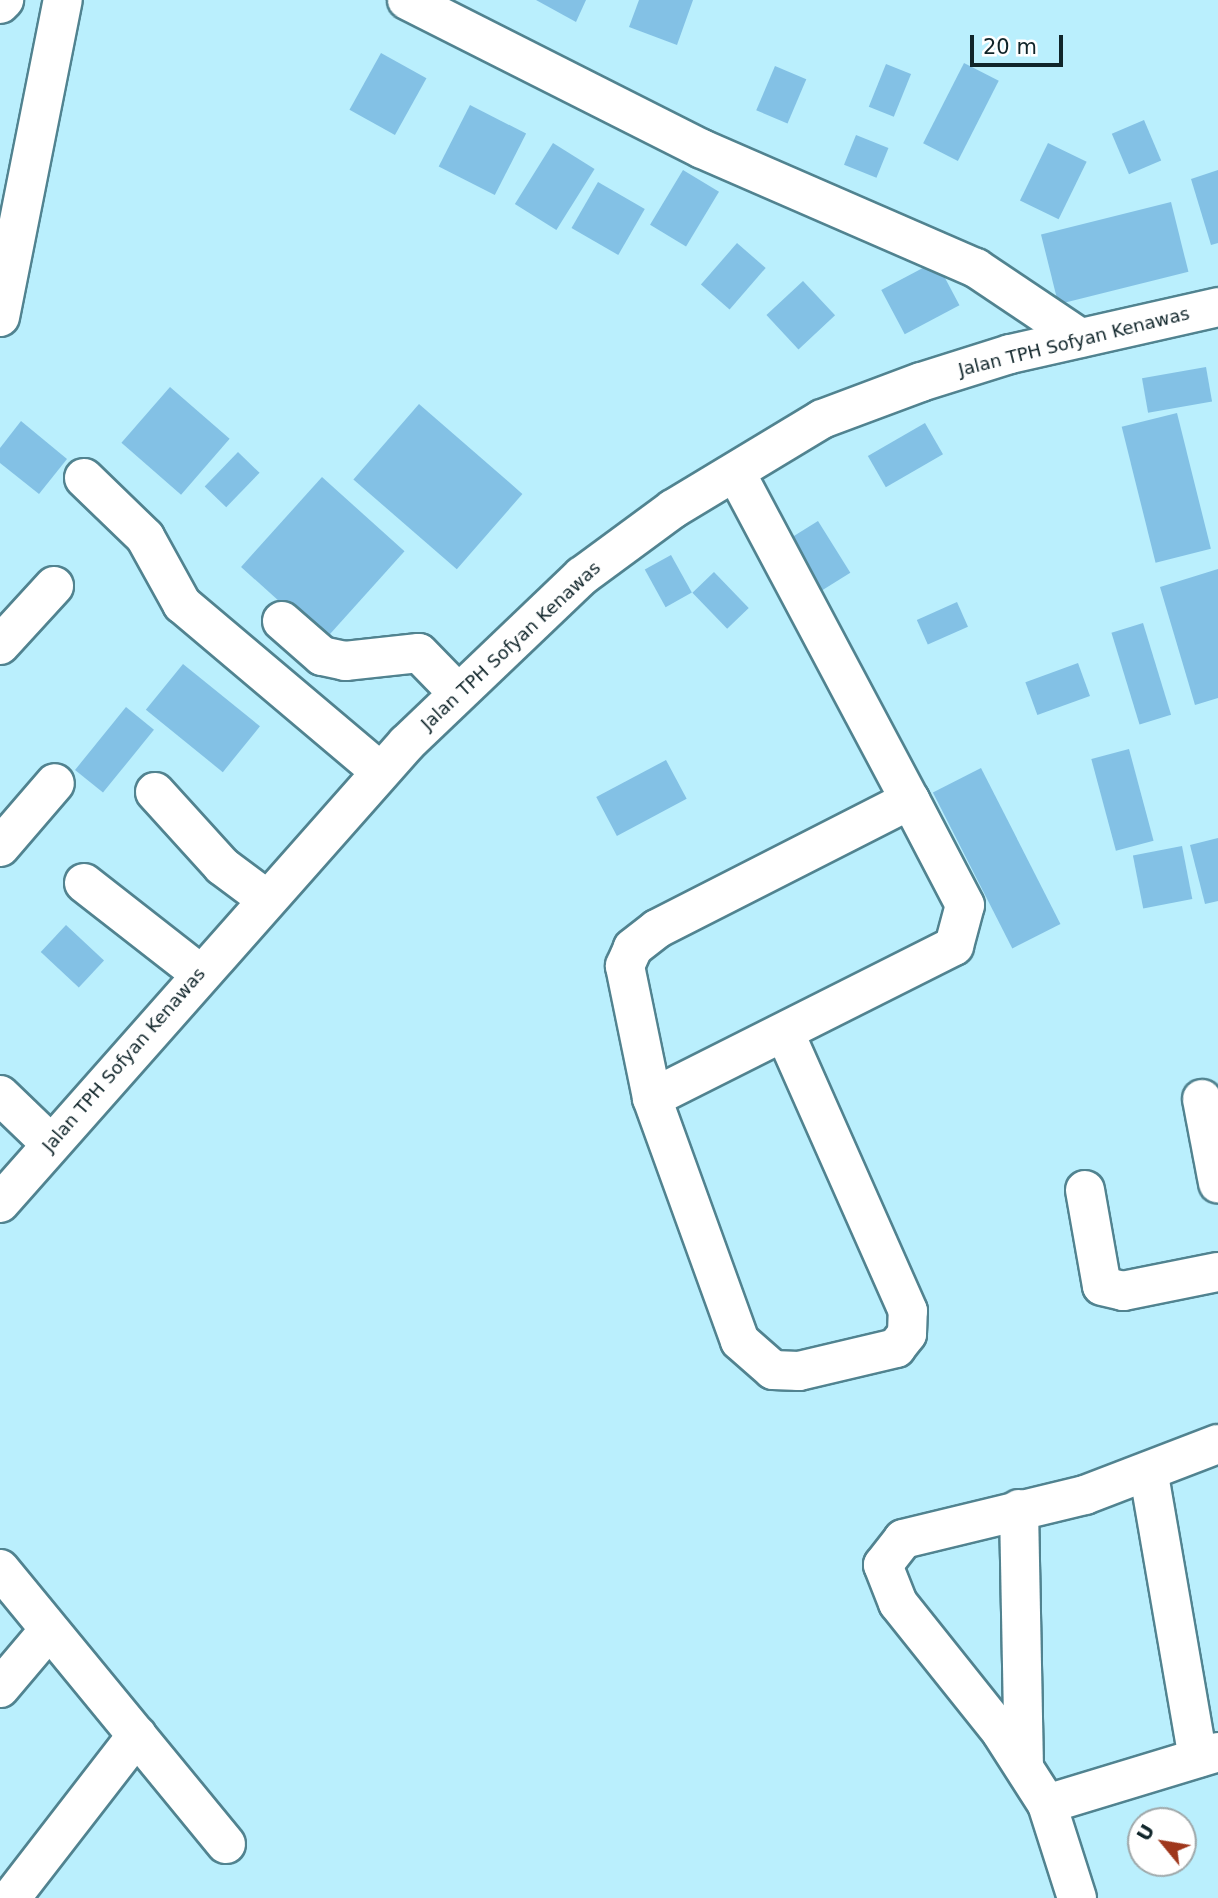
<!DOCTYPE html>
<html>
<head>
<meta charset="utf-8">
<style>
	body { margin:0 }
	#map { position:relative; width:1218px; height:1898px; overflow:hidden; background:#baeffd; font-family:"DejaVu Sans",sans-serif }
	div>[style] { position:absolute }
	.building>* { inset:0; background:#83c1e5; transform-origin:0 0 }
	.roads { filter:drop-shadow(2px 0 #518390) drop-shadow(-2px 0 #518390) drop-shadow(0 2px #518390) drop-shadow(0 -2px #518390) }
	.minor>* { height:38px; margin:-19px; padding:0 19px; transform-origin:19px; border-radius:19px; background:#fff }
	span { translate:-50% -50%; white-space:nowrap; text-align:center; line-height:1.15; -webkit-text-stroke:6px #fff; paint-order:stroke }
	.street-label { font-size:18px; color:#10252a }
	.north { position:absolute; left:1127px; top:1807px; width:70px; height:70px; box-sizing:border-box; background:#fff; border:2px solid #9fa8aa; border-radius:50%; rotate:300deg; font-size:19px; font-weight:700; line-height:28px; text-align:center; color:#10252a }
	.north::after { content:''; display:block; margin:auto; width:24px; height:32px; background:#9f371c; clip-path:polygon(50% 0,100% 100%,50% 72%,0 100%) }
	.scale { position:absolute; left:970px; top:35px; width:93px; height:32px; box-sizing:border-box; border:4px solid #10252a; border-top:0; padding-left:9px; font-size:21px; line-height:24px; white-space:nowrap; color:#10252a; -webkit-text-stroke:5px #fff; paint-order:stroke }
</style>
</head>
<body>
<div id="map">
	<div class="building">
		<div style="clip-path:polygon(536px 0,586px 0,576px 22px)"></div>
		<div style="clip-path:polygon(639px 0,693px 0,677px 45px,629px 27px)"></div>
		<div style="left:381px;top:53px;width:52px;height:65px;rotate:29deg"></div>
		<div style="left:964px;top:63px;width:39px;height:90px;rotate:27deg"></div>
		<div style="left:886px;top:64px;width:27px;height:46px;rotate:22deg"></div>
		<div style="left:775px;top:66px;width:34px;height:48px;rotate:23deg"></div>
		<div style="left:470px;top:105px;width:63px;height:69px;rotate:27deg"></div>
		<div style="left:1144px;top:120px;width:44px;height:35px;rotate:67deg"></div>
		<div style="left:856px;top:135px;width:35px;height:32px;rotate:22deg"></div>
		<div style="left:553px;top:143px;width:49px;height:72px;rotate:32deg"></div>
		<div style="left:1048px;top:143px;width:43px;height:64px;rotate:26deg"></div>
		<div style="left:683px;top:170px;width:42px;height:64px;rotate:31deg"></div>
		<div style="clip-path:polygon(1218px 170px,1218px 243px,1211px 245px,1191px 179px)"></div>
		<div style="left:598px;top:182px;width:54px;height:53px;rotate:30deg"></div>
		<div style="left:1171px;top:202px;width:72px;height:134px;rotate:76deg"></div>
		<div style="left:737px;top:243px;width:38px;height:55px;rotate:41deg"></div>
		<div style="left:936px;top:261px;width:50px;height:62px;rotate:62deg"></div>
		<div style="left:803px;top:281px;width:47px;height:50px;rotate:47deg"></div>
		<div style="left:1206px;top:367px;width:35px;height:65px;rotate:80deg"></div>
		<div style="left:170px;top:387px;width:79px;height:74px;rotate:41deg"></div>
		<div style="left:419px;top:404px;width:137px;height:100px;rotate:41deg"></div>
		<div style="left:1177px;top:413px;width:140px;height:57px;rotate:76deg"></div>
		<div style="clip-path:polygon(21px 421px,67px 459px,39px 494px,0 463px,0 448px)"></div>
		<div style="left:925px;top:423px;width:36px;height:66px;rotate:60deg"></div>
		<div style="left:238px;top:452px;width:30px;height:48px;rotate:44deg"></div>
		<div style="left:322px;top:477px;width:111px;height:121px;rotate:42deg"></div>
		<div style="left:818px;top:521px;width:61px;height:36px;rotate:58deg"></div>
		<div style="left:671px;top:555px;width:43px;height:30px;rotate:61deg"></div>
		<div style="clip-path:polygon(1218px 569px,1218px 698px,1195px 705px,1160px 587px)"></div>
		<div style="left:714px;top:572px;width:50px;height:30px;rotate:46deg"></div>
		<div style="left:957px;top:602px;width:27px;height:44px;rotate:66deg"></div>
		<div style="left:1143px;top:623px;width:96px;height:33px;rotate:73deg"></div>
		<div style="left:1078px;top:663px;width:35px;height:56px;rotate:70deg"></div>
		<div style="left:183px;top:664px;width:99px;height:59px;rotate:39deg"></div>
		<div style="left:126px;top:707px;width:36px;height:81px;rotate:39deg"></div>
		<div style="left:1129px;top:749px;width:95px;height:39px;rotate:75deg"></div>
		<div style="left:666px;top:760px;width:44px;height:79px;rotate:62deg"></div>
		<div style="left:981px;top:768px;width:175px;height:54px;rotate:63deg"></div>
		<div style="clip-path:polygon(1218px 838px,1218px 901px,1205px 904px,1190px 845px)"></div>
		<div style="left:1182px;top:846px;width:54px;height:50px;rotate:79deg"></div>
		<div style="left:66px;top:925px;width:52px;height:37px;rotate:43deg"></div>
	</div>
	<div class="roads">
		<div class="minor">
			<div style="left:407px;top:0;width:330px;rotate:26.8deg"></div>
			<div style="left:702px;top:149px;width:299px;rotate:23.5deg"></div>
			<div style="left:976px;top:268px;width:125px;rotate:33.9deg"></div>
			<div style="left:0;top:4px;width:6px;rotate:-45deg"></div>
			<div style="left:0;top:317px;width:323px;rotate:-78.8deg"></div>
			<div style="left:736px;top:473px;width:370px;rotate:62deg"></div>
			<div style="left:910px;top:800px;width:284px;rotate:153deg"></div>
			<div style="left:657px;top:929px;width:31px;rotate:142deg"></div>
			<div style="left:633px;top:948px;width:20px;rotate:114deg"></div>
			<div style="left:625px;top:966px;width:135px;rotate:78.4deg"></div>
			<div style="left:652px;top:1098px;width:258px;rotate:70.1deg"></div>
			<div style="left:740px;top:1341px;width:44px;rotate:41.3deg"></div>
			<div style="left:773px;top:1370px;width:26px;rotate:2deg"></div>
			<div style="left:799px;top:1371px;width:100px;rotate:-13.3deg"></div>
			<div style="left:896px;top:1348px;width:18px;rotate:-52deg"></div>
			<div style="left:907px;top:1334px;width:23px;rotate:-88deg"></div>
			<div style="left:908px;top:1311px;width:304px;rotate:-113.9deg"></div>
			<div style="left:84px;top:478px;width:85px;rotate:44deg"></div>
			<div style="left:145px;top:537px;width:77px;rotate:61.1deg"></div>
			<div style="left:182px;top:604px;width:260px;rotate:40.2deg"></div>
			<div style="left:282px;top:621px;width:53px;rotate:41.2deg"></div>
			<div style="left:322px;top:656px;width:24px;rotate:12deg"></div>
			<div style="left:345px;top:661px;width:74px;rotate:-6.2deg"></div>
			<div style="left:419px;top:653px;width:54px;rotate:45.7deg"></div>
			<div style="left:0;top:645px;width:80px;rotate:-47.5deg"></div>
			<div style="left:155px;top:792px;width:100px;rotate:47.8deg"></div>
			<div style="left:222px;top:866px;width:54px;rotate:36.7deg"></div>
			<div style="left:0;top:847px;width:84px;rotate:-49.3deg"></div>
			<div style="left:84px;top:883px;width:146px;rotate:38deg"></div>
			<div style="left:0;top:1095px;width:71px;rotate:43.9deg"></div>
			<div style="left:652px;top:1098px;width:338px;rotate:-26.7deg"></div>
			<div style="left:954px;top:946px;width:42px;rotate:-75deg"></div>
			<div style="left:965px;top:905px;width:119px;rotate:-117.6deg"></div>
			<div style="left:1202px;top:1099px;width:86px;rotate:79.2deg"></div>
			<div style="left:1085px;top:1190px;width:97px;rotate:80deg"></div>
			<div style="left:1102px;top:1286px;width:22px;rotate:13deg"></div>
			<div style="left:1123px;top:1291px;width:97px;rotate:-11.3deg"></div>
			<div style="left:0;top:1203px;width:614px;rotate:-48.5deg"></div>
			<div style="left:407px;top:743px;width:242px;rotate:-43.7deg"></div>
			<div style="left:582px;top:576px;width:113px;rotate:-36.4deg"></div>
			<div style="left:673px;top:509px;width:174px;rotate:-31.1deg"></div>
			<div style="left:822px;top:419px;width:106px;rotate:-20.5deg"></div>
			<div style="left:921px;top:382px;width:93px;rotate:-17.5deg"></div>
			<div style="left:1010px;top:354px;width:213px;rotate:-12.7deg"></div>
			<div style="left:1149px;top:1475px;width:287px;rotate:80.2deg"></div>
			<div style="left:1019px;top:1509px;width:256px;rotate:88.9deg"></div>
			<div style="left:0;top:1569px;width:356px;rotate:50.6deg"></div>
			<div style="left:0;top:1688px;width:76px;rotate:-49.8deg"></div>
			<div style="left:1047px;top:1804px;width:179px;rotate:-16.9deg"></div>
			<div style="left:11px;top:1898px;width:206px;rotate:-52.3deg"></div>
			<div style="left:1077px;top:1898px;width:99px;rotate:-107.7deg"></div>
			<div style="left:1047px;top:1804px;width:85px;rotate:-122.6deg"></div>
			<div style="left:1001px;top:1732px;width:165px;rotate:-128.6deg"></div>
			<div style="left:898px;top:1603px;width:41px;rotate:-111.5deg"></div>
			<div style="left:883px;top:1565px;width:33px;rotate:-52deg"></div>
			<div style="left:903px;top:1539px;width:187px;rotate:-13.6deg"></div>
			<div style="left:1085px;top:1495px;width:142px;rotate:-21deg"></div>
		</div>
	</div>
	<div class="street-label">
		<span style="left:1074px;top:342px;rotate:-14deg">Jalan TPH Sofyan Kenawas</span>
		<span style="left:511px;top:646px;rotate:-43deg">Jalan TPH Sofyan Kenawas</span>
		<span style="left:124px;top:1060px;rotate:-49deg">Jalan TPH Sofyan Kenawas</span>
	</div>
	<div class="north">U</div>
	<div class="scale">20 m</div>
</div>
</body>
</html>
